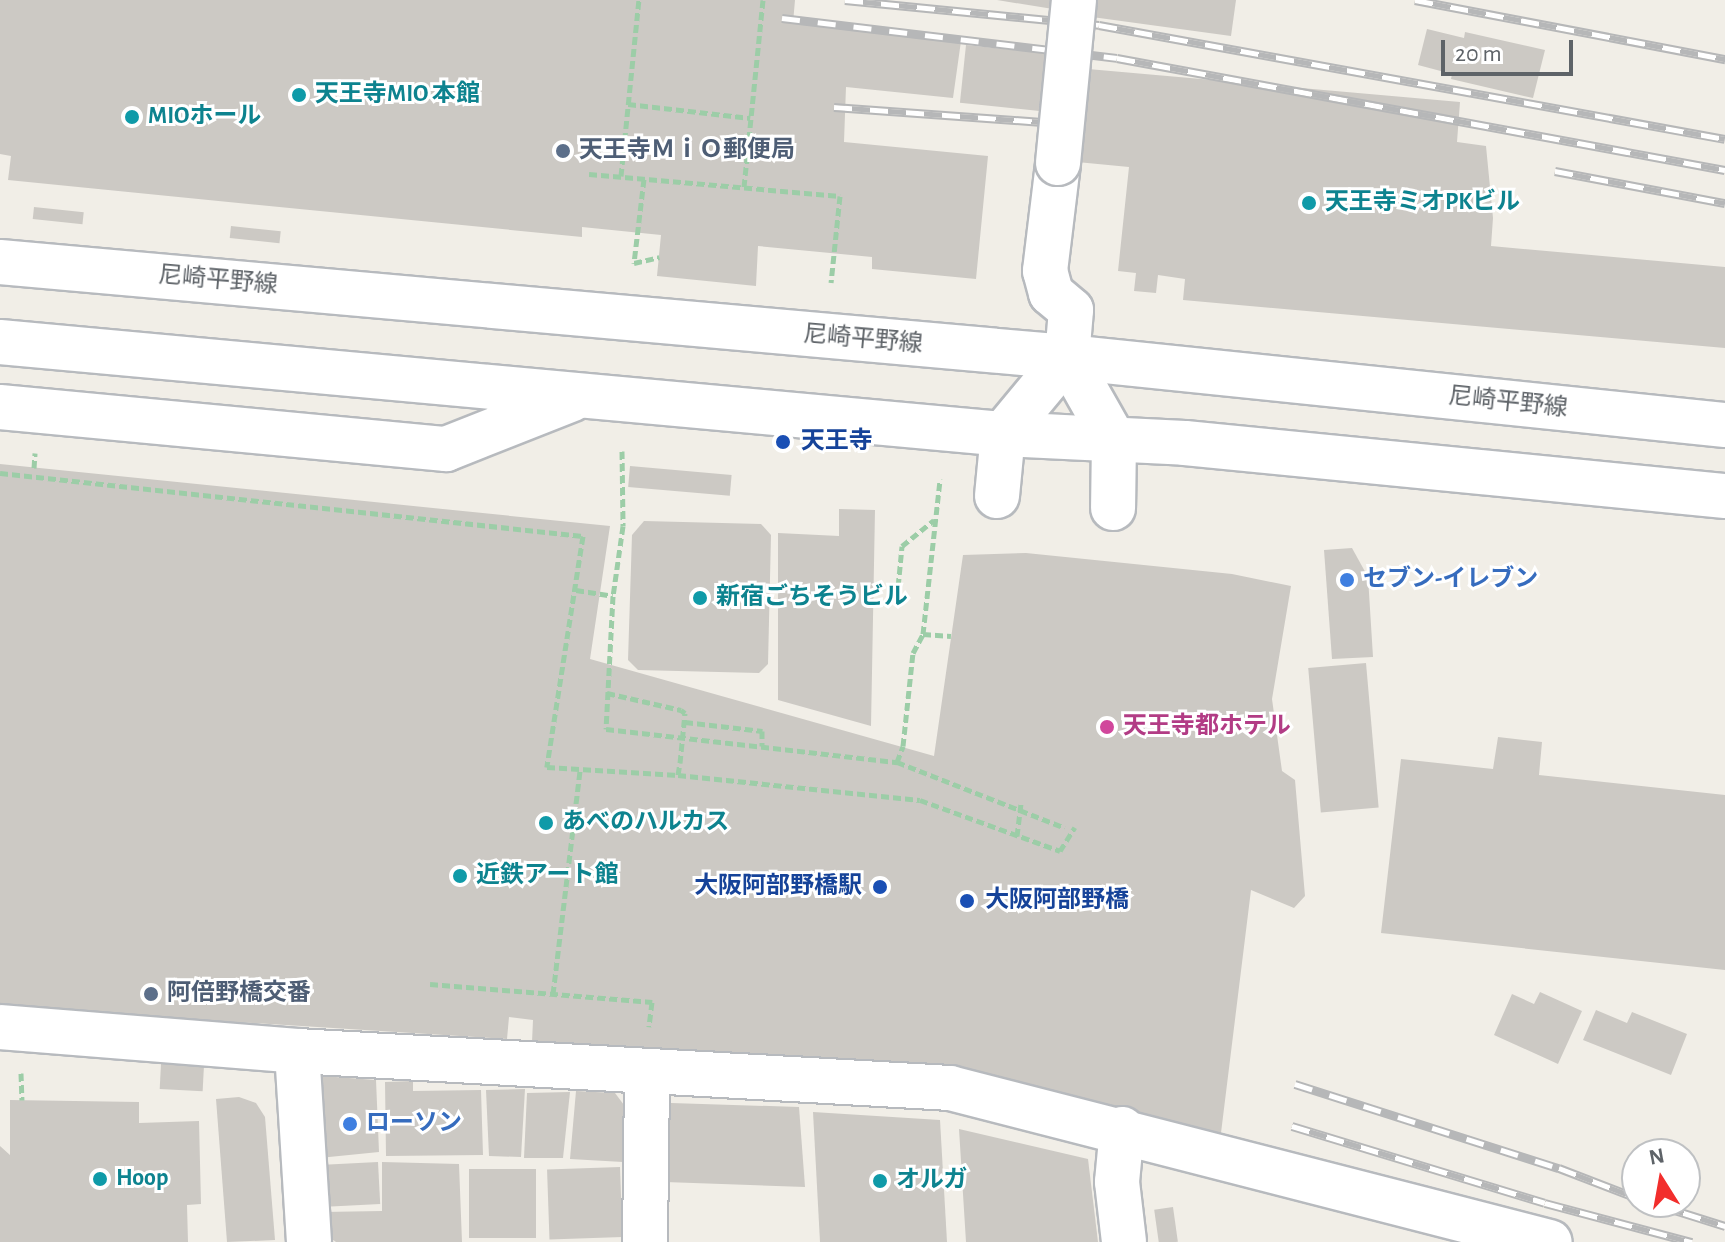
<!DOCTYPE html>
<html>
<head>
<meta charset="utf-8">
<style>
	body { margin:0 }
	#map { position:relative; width:1725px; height:1242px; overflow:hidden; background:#f1eee7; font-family:"Alegreya Sans","Noto Sans JP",sans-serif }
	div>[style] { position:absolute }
	.building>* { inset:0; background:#ccc9c4; transform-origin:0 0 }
	.path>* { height:5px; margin-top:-2.5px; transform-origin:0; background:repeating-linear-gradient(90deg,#9ccda7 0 8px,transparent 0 12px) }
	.roads { filter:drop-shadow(2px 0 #b7babe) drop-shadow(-2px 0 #b7babe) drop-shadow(0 2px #b7babe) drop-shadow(0 -2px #b7babe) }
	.minor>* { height:44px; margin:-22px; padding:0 22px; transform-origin:22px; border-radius:22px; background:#fff }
	.rail>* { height:9px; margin-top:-4.5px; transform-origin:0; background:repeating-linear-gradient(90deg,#fff 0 18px,#b6b7b8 0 36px); box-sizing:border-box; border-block:2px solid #b6b7b8 }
	.path-bridge>* { height:5px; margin-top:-2.5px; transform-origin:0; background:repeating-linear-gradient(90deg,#9ccda7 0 8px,transparent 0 12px) }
	.bridges { filter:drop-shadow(2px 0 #b7babe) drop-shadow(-2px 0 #b7babe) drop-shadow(0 2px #b7babe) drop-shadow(0 -2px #b7babe) }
	.minor-bridge>* { height:44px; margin:-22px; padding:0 22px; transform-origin:22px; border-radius:22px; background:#fff }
	.dots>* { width:22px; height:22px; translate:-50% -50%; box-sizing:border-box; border:4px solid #fff; border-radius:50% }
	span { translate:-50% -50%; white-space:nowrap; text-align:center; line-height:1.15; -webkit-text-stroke:6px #fff; paint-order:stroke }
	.culture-label { font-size:24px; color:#0d838f; font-weight:700 }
	.left { translate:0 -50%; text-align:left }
	.service-label { font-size:24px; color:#4e5e75; font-weight:700 }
	.street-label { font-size:24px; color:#5e6368 }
	.transit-label { font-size:24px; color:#164399; font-weight:700 }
	.right { translate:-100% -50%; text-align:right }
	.shop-label { font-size:24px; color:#366cbe; font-weight:700 }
	.hotel-label { font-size:24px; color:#b23c85; font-weight:700 }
	.north { position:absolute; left:1621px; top:1138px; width:80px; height:80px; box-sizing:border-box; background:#fff; border:2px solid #bfc1c3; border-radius:50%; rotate:349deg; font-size:22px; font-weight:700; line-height:32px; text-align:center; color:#5e6368 }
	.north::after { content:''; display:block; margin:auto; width:28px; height:36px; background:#f22e2c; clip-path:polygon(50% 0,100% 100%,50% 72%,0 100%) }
	.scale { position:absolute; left:1441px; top:40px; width:132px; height:36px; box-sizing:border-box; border:4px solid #5e6368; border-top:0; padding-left:10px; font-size:24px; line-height:28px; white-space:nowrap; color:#5e6368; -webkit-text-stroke:6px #fff; paint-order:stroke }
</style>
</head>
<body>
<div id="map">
	<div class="building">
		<div style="clip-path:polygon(0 0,795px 0,793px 23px,961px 41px,953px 98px,846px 87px,844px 142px,988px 156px,976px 279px,872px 269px,872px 257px,758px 246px,756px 286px,657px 276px,661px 235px,582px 227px,582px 237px,8px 180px,11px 156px,0 154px)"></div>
		<div style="clip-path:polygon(997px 0,1054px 0,1053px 9px)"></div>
		<div style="clip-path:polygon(1094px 0,1236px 0,1231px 36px,1092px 17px)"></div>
		<div style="clip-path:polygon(1427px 29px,1464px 38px,1465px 32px,1545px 50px,1533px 98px,1451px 79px,1452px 74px,1418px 65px)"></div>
		<div style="left:966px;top:45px;width:80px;height:58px;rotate:6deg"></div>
		<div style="clip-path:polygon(1088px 69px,1460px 102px,1457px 142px,1486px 146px,1493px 218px,1491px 246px,1725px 267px,1725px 348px,1183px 300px,1185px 279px,1158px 275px,1156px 293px,1134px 291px,1136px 273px,1118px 271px,1129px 167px,1077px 162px,1085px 128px)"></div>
		<div style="left:34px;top:207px;width:50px;height:12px;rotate:6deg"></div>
		<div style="left:231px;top:226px;width:50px;height:12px;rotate:6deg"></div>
		<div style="clip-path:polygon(0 464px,610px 526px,590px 659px,934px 756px,963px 555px,1026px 553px,1232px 574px,1291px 586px,1272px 699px,1282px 771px,1295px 780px,1305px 896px,1294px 908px,1251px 890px,1221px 1133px,952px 1071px,532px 1042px,533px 1020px,509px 1017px,507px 1039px,0 1007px)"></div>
		<div style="left:630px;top:466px;width:102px;height:21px;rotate:5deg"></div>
		<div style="clip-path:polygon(839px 509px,875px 510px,871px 726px,778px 700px,778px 533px,839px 536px)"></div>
		<div style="clip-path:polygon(644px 521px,761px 524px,771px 535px,768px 664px,759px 673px,638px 670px,628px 660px,632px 535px)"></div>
		<div style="clip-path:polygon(1352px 548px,1368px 577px,1373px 657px,1332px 659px,1324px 550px)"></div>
		<div style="left:1366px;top:663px;width:145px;height:58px;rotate:85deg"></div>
		<div style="clip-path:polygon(1498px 737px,1542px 742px,1539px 775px,1725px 795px,1725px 970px,1381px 933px,1401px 759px,1493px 769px)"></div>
		<div style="clip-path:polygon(1540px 992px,1582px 1011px,1558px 1064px,1494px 1035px,1512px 994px,1534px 1004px)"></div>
		<div style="clip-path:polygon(1596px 1010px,1627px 1023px,1632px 1012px,1687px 1034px,1671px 1075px,1583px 1040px)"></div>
		<div style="left:161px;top:1064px;width:43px;height:25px;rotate:3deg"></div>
		<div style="clip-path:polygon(322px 1076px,376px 1080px,379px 1152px,319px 1158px,317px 1085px)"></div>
		<div style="clip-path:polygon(413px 1081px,413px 1091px,481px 1090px,483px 1155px,386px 1156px,385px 1082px)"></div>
		<div style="clip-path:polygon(525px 1089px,521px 1157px,489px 1156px,486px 1090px)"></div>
		<div style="clip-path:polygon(576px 1091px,615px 1093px,627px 1109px,623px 1162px,570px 1159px)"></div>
		<div style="clip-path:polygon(570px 1092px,563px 1158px,524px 1158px,527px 1093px)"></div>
		<div style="clip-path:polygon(239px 1097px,256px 1103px,265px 1117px,275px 1240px,227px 1242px,216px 1099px)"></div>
		<div style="clip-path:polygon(10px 1100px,139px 1102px,139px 1123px,199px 1121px,201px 1204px,187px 1205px,188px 1242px,0 1242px,0 1146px,10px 1155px)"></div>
		<div style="clip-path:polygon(671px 1103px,799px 1107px,805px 1187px,665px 1182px,656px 1116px)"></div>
		<div style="clip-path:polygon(813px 1112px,940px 1120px,947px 1242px,820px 1242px)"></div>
		<div style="clip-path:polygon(959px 1129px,1088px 1159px,1098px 1242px,966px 1242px)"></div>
		<div style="left:378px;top:1162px;width:42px;height:59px;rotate:87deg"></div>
		<div style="clip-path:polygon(382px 1162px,459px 1164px,462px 1242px,336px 1242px,325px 1234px,323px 1212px,382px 1211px)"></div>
		<div style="left:620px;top:1167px;width:70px;height:73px;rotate:88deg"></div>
		<div style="left:469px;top:1169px;width:67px;height:69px"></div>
		<div style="left:1173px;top:1207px;width:35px;height:19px;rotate:82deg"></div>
	</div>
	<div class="path">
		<div style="left:628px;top:104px;width:123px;rotate:6.5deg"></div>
		<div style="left:589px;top:174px;width:252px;rotate:5deg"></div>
		<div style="left:840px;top:196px;width:87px;rotate:95.9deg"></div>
		<div style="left:621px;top:176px;width:177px;rotate:-84.2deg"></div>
		<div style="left:644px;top:179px;width:85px;rotate:96.8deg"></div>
		<div style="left:634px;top:263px;width:26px;rotate:-13deg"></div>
		<div style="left:744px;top:187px;width:188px;rotate:-84.2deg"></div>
		<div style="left:622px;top:451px;width:75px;rotate:89.2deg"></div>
		<div style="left:623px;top:526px;width:71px;rotate:98.1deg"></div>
		<div style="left:613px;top:596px;width:133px;rotate:93deg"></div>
		<div style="left:606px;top:729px;width:293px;rotate:6.5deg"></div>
		<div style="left:897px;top:762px;width:180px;rotate:21.4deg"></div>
		<div style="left:34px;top:468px;width:15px;rotate:-86deg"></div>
		<div style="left:0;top:473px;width:586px;rotate:6.17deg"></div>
		<div style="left:583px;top:536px;width:234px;rotate:98.9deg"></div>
		<div style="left:547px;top:767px;width:131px;rotate:3.5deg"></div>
		<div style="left:678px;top:775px;width:243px;rotate:5.9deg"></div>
		<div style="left:920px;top:800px;width:149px;rotate:20deg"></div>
		<div style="left:1060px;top:851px;width:28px;rotate:-58deg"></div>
		<div style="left:576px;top:590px;width:37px;rotate:9deg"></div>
		<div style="left:897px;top:598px;width:52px;rotate:-84.5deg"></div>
		<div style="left:902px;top:546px;width:41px;rotate:-39.1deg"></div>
		<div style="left:923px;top:634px;width:28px;rotate:4deg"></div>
		<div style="left:607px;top:693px;width:76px;rotate:12.9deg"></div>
		<div style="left:685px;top:722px;width:78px;rotate:6.7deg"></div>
		<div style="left:762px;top:731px;width:15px;rotate:90deg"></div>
		<div style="left:897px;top:762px;width:17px;rotate:-69deg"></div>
		<div style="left:903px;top:746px;width:94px;rotate:-83.9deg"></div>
		<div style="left:913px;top:653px;width:21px;rotate:-62deg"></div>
		<div style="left:923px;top:634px;width:156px;rotate:-83.7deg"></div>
		<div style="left:678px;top:775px;width:12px;rotate:-81deg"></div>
		<div style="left:430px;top:984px;width:223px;rotate:4.6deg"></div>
		<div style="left:652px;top:1002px;width:25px;rotate:97deg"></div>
		<div style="left:553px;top:994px;width:225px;rotate:-83.1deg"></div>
		<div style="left:21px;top:1073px;width:27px;rotate:88deg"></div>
	</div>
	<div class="roads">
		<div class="minor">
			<div style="left:0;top:262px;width:1071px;rotate:5.09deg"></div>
			<div style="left:1067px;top:357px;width:662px;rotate:5.9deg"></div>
			<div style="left:0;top:342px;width:1007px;rotate:5.24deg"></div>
			<div style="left:1003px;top:434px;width:182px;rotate:2.8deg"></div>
			<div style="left:1185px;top:443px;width:543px;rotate:5.61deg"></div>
			<div style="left:1067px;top:357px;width:95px;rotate:60.5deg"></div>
			<div style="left:1114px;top:440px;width:68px;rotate:90.8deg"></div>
			<div style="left:0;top:407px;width:448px;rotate:5.4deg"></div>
			<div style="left:446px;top:449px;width:136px;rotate:-21.6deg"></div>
			<div style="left:997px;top:496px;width:62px;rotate:-84.5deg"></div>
			<div style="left:1003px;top:434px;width:100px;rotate:-50.3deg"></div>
			<div style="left:1067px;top:357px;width:47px;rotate:-85.1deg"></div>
			<div style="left:1071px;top:310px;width:26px;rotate:-140deg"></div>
			<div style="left:1051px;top:293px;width:23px;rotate:-105deg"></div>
			<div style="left:1045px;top:271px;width:109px;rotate:-83.1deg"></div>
			<div style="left:0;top:1027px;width:298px;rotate:4.6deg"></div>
			<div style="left:297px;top:1051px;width:654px;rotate:3.24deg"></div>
			<div style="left:950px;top:1088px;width:619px;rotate:14.4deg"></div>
			<div style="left:297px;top:1051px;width:191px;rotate:86.4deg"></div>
			<div style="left:1122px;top:1129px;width:53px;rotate:95.4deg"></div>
			<div style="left:1117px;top:1182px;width:60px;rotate:83.3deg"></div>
			<div style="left:645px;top:1242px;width:171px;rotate:-89.3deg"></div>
		</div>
	</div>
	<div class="rail">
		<div style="left:845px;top:0;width:255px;rotate:5.6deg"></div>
		<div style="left:1099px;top:25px;width:636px;rotate:10.32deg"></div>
		<div style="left:1415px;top:0;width:316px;rotate:10.8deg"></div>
		<div style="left:782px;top:18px;width:337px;rotate:6.8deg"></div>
		<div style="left:1117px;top:58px;width:618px;rotate:10.44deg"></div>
		<div style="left:834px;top:107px;width:212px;rotate:4.1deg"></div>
		<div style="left:1555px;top:171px;width:173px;rotate:10.7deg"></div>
		<div style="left:1295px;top:1084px;width:277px;rotate:17.7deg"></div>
		<div style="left:1559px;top:1168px;width:84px;rotate:21deg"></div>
		<div style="left:1292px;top:1126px;width:264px;rotate:16.9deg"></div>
		<div style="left:1545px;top:1203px;width:152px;rotate:14.9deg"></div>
		<div style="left:1649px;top:1202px;width:80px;rotate:17.5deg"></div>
	</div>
	<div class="path-bridge">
		<div style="left:680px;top:763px;width:50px;rotate:-84.3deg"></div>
		<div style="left:685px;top:713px;width:5px;rotate:-143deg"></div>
		<div style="left:1017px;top:836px;width:32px;rotate:-83deg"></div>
	</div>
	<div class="bridges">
		<div class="minor-bridge">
			<div style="left:1058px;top:163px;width:164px;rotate:-84.4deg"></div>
		</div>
	</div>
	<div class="dots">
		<div style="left:299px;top:95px;background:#0f9aa8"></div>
		<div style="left:132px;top:117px;background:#0f9aa8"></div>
		<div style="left:563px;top:151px;background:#5c6f8a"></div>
		<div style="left:1309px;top:203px;background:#0f9aa8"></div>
		<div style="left:783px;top:442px;background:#1a4fb4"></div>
		<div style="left:1347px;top:580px;background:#3f7fe0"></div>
		<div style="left:700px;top:598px;background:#0f9aa8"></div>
		<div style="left:1107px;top:727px;background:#d1479c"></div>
		<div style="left:546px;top:823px;background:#0f9aa8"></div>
		<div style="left:460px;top:876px;background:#0f9aa8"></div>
		<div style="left:880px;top:887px;background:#1a4fb4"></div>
		<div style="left:967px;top:901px;background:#1a4fb4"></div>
		<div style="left:151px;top:994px;background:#5c6f8a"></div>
		<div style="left:350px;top:1124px;background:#3f7fe0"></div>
		<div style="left:100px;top:1179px;background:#0f9aa8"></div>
		<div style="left:880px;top:1181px;background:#0f9aa8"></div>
	</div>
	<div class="culture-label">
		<span class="left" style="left:315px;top:95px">天王寺MIO 本館</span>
		<span class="left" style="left:148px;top:117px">MIOホール</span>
		<span class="left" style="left:1325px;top:203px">天王寺ミオPKビル</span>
		<span class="left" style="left:716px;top:598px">新宿ごちそうビル</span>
		<span class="left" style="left:562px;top:823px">あべのハルカス</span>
		<span class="left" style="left:476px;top:876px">近鉄アート館</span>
		<span class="left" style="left:116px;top:1179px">Hoop</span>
		<span class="left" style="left:896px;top:1181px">オルガ</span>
	</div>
	<div class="service-label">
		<span class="left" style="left:579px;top:151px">天王寺ＭｉＯ郵便局</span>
		<span class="left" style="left:167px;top:994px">阿倍野橋交番</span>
	</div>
	<div class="street-label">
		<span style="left:218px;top:281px;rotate:5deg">尼崎平野線</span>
		<span style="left:863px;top:340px;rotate:5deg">尼崎平野線</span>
		<span style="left:1508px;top:403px;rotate:6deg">尼崎平野線</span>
	</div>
	<div class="transit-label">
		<span class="left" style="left:801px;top:442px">天王寺</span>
		<span class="right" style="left:862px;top:887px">大阪阿部野橋駅</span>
		<span class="left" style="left:985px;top:901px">大阪阿部野橋</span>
	</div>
	<div class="shop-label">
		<span class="left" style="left:1363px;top:580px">セブン-イレブン</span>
		<span class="left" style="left:366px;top:1124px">ローソン</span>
	</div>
	<div class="hotel-label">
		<span class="left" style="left:1123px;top:727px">天王寺都ホテル</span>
	</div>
	<div class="north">N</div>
	<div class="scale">20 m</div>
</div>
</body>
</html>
